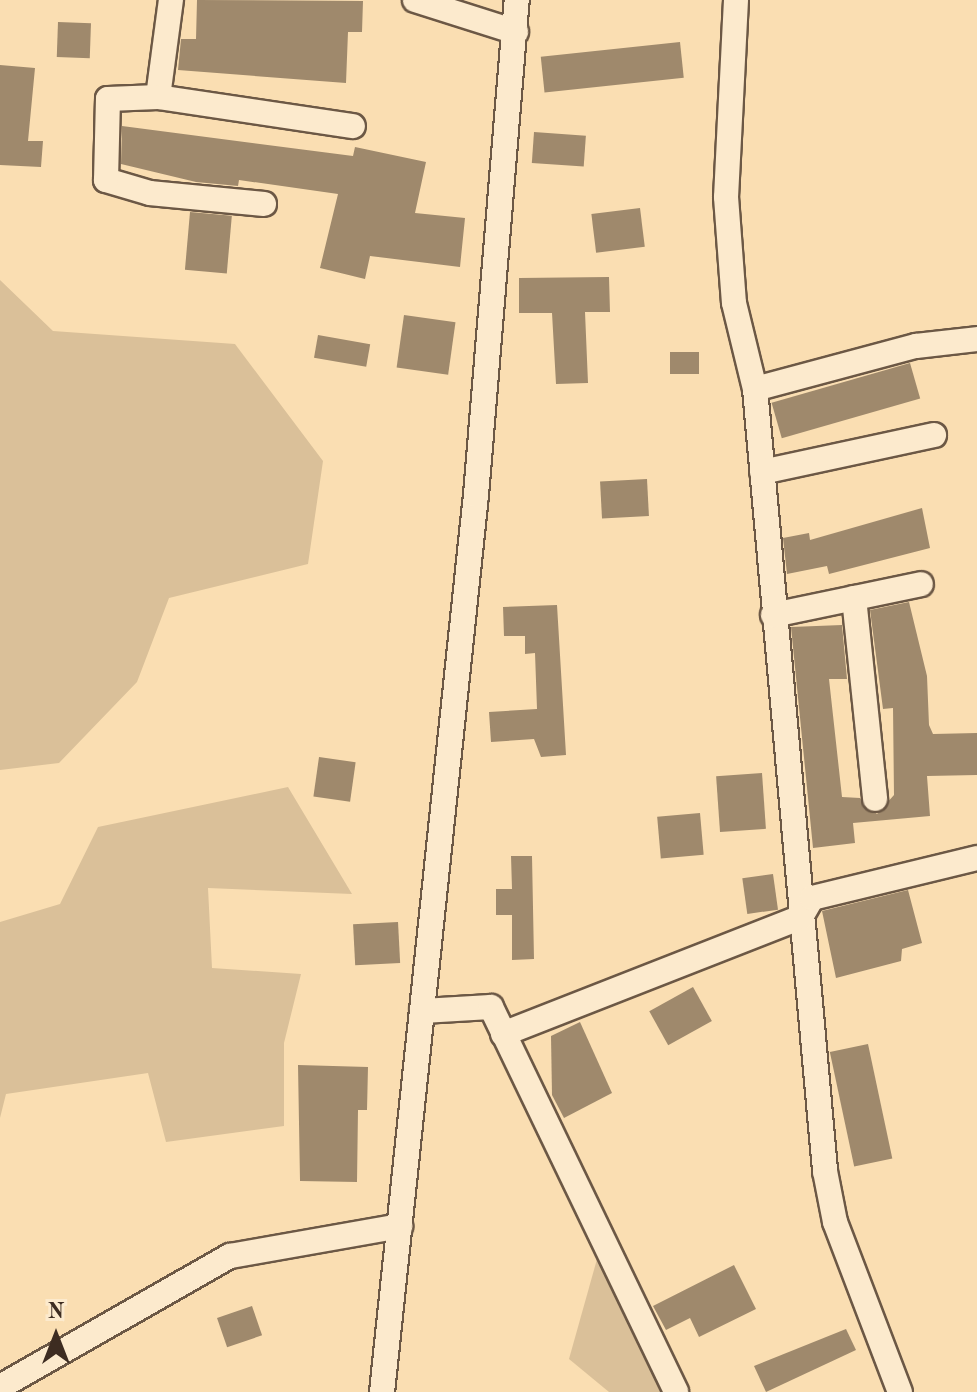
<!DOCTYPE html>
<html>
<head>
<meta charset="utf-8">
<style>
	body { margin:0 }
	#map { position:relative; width:977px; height:1392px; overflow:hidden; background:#fadeb2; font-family:"Old Standard TT",serif }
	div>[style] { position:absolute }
	.green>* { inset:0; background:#dac099 }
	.building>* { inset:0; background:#9f896c; transform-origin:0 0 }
	.roads { filter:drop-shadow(2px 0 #6c5845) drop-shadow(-2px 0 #6c5845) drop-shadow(0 2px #6c5845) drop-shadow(0 -2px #6c5845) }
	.minor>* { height:24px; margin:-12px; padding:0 12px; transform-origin:12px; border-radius:12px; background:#fceacd }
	span { translate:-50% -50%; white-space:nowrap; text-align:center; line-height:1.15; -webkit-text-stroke:6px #fceacd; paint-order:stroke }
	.north { position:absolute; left:16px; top:1296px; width:80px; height:80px; -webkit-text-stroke:6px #fceacd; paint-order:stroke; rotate:0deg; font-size:22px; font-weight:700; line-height:32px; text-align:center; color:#3d2c21 }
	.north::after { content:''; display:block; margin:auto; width:28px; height:36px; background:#3d2c21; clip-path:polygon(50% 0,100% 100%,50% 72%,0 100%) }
</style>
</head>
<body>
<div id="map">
	<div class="green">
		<div style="clip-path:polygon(0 280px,53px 331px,235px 344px,323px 461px,308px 564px,169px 598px,137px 682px,59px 763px,0 770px)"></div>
		<div style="clip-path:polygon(288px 787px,352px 894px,208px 888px,212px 968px,301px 974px,284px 1043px,284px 1126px,166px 1142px,148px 1073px,6px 1094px,0 1118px,0 922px,60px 904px,98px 827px)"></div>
		<div style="clip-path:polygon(599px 1252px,676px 1392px,609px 1392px,569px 1359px)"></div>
	</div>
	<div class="building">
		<div style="clip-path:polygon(197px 0,363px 1px,362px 32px,348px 32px,346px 83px,178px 70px,181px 39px,196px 39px)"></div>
		<div style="left:58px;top:22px;width:33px;height:35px;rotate:2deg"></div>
		<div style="left:680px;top:42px;width:36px;height:140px;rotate:84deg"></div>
		<div style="clip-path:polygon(0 65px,35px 68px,28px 141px,43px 141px,41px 167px,0 165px)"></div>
		<div style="clip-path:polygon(122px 126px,353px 156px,355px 147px,426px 162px,415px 213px,465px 218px,460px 267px,370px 256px,365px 279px,320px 268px,338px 194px,239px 180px,238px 186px,196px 182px,121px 164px)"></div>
		<div style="left:534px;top:132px;width:52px;height:31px;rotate:4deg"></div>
		<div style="left:640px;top:208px;width:39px;height:49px;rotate:83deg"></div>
		<div style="left:190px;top:212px;width:42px;height:58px;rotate:5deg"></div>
		<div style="clip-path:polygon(609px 277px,610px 312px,585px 312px,588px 383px,556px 384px,552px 313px,519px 313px,519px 278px)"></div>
		<div style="left:404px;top:315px;width:52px;height:53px;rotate:8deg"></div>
		<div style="left:318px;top:335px;width:53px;height:23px;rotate:10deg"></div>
		<div style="left:670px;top:352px;width:29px;height:22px"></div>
		<div style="left:910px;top:363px;width:37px;height:144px;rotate:74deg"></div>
		<div style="left:647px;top:479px;width:37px;height:47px;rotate:87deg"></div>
		<div style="clip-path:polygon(922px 508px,930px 548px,829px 574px,827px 566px,787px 574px,783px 538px,809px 533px,810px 540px)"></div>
		<div style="clip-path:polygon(909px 602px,927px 676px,929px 725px,933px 734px,977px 733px,977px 775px,927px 776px,930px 816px,853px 823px,855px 843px,813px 848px,791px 627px,842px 625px,847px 679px,829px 679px,842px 797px,860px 798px,877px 814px,894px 795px,893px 708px,883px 709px,870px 610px)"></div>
		<div style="clip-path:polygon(557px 605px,566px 755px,541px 757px,534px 739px,491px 742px,489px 712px,537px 709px,535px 653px,525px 654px,525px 636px,504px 636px,503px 607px)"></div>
		<div style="left:319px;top:757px;width:37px;height:40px;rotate:8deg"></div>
		<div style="left:762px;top:773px;width:56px;height:46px;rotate:86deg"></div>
		<div style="left:700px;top:813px;width:42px;height:43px;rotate:85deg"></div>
		<div style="clip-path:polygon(511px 856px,532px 856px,534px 959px,512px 960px,512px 915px,496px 915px,496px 889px,512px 889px)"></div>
		<div style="left:773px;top:874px;width:36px;height:31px;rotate:82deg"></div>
		<div style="clip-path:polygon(908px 890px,922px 943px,902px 949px,901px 961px,836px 978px,822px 911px)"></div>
		<div style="left:398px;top:922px;width:41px;height:45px;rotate:87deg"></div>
		<div style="left:693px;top:987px;width:39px;height:50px;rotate:61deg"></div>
		<div style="clip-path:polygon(580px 1022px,612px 1093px,564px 1118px,552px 1095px,551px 1036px)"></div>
		<div style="left:868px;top:1044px;width:117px;height:39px;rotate:78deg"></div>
		<div style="clip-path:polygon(298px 1065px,368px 1067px,367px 1110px,358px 1110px,357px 1182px,300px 1181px)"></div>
		<div style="clip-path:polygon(734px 1265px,756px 1309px,699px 1337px,690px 1318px,666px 1330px,653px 1306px)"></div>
		<div style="left:252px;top:1306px;width:31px;height:37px;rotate:71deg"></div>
		<div style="clip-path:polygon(846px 1329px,856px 1350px,766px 1392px,754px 1366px)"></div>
	</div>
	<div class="roads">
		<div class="minor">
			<div style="left:415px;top:0;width:106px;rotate:17.6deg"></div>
			<div style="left:736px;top:0;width:197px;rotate:92.9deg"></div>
			<div style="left:726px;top:197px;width:106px;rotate:85.7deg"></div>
			<div style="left:734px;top:303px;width:89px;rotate:76.3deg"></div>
			<div style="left:755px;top:389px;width:785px;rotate:84.88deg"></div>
			<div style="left:825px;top:1171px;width:52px;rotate:78.9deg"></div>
			<div style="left:835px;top:1222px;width:182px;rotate:69.1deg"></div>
			<div style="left:158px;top:97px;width:98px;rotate:-82.4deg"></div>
			<div style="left:264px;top:204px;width:115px;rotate:-174.5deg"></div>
			<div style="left:150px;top:193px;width:46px;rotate:-163.5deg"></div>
			<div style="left:106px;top:180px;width:81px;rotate:-88.6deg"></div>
			<div style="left:108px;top:99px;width:50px;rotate:-2.3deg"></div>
			<div style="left:158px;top:97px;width:197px;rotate:8.5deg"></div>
			<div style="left:755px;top:389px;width:167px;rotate:-15deg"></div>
			<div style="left:916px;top:346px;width:61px;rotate:-6.5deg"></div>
			<div style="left:762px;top:472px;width:176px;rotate:-12.1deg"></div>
			<div style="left:854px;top:598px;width:202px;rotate:84deg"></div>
			<div style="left:773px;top:615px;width:151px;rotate:-11.8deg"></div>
			<div style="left:422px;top:1011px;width:69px;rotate:-3.3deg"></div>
			<div style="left:491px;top:1007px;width:427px;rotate:64.3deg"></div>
			<div style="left:503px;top:1034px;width:320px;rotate:-21.4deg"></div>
			<div style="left:801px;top:917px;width:22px;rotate:-60deg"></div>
			<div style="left:812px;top:898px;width:170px;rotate:-13.6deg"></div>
			<div style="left:0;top:1387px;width:265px;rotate:-29.7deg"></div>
			<div style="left:230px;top:1256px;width:173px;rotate:-10deg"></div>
			<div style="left:382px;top:1392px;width:902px;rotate:-84.02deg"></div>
			<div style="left:476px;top:495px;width:497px;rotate:-85.3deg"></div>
		</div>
	</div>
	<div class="north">N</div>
</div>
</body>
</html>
